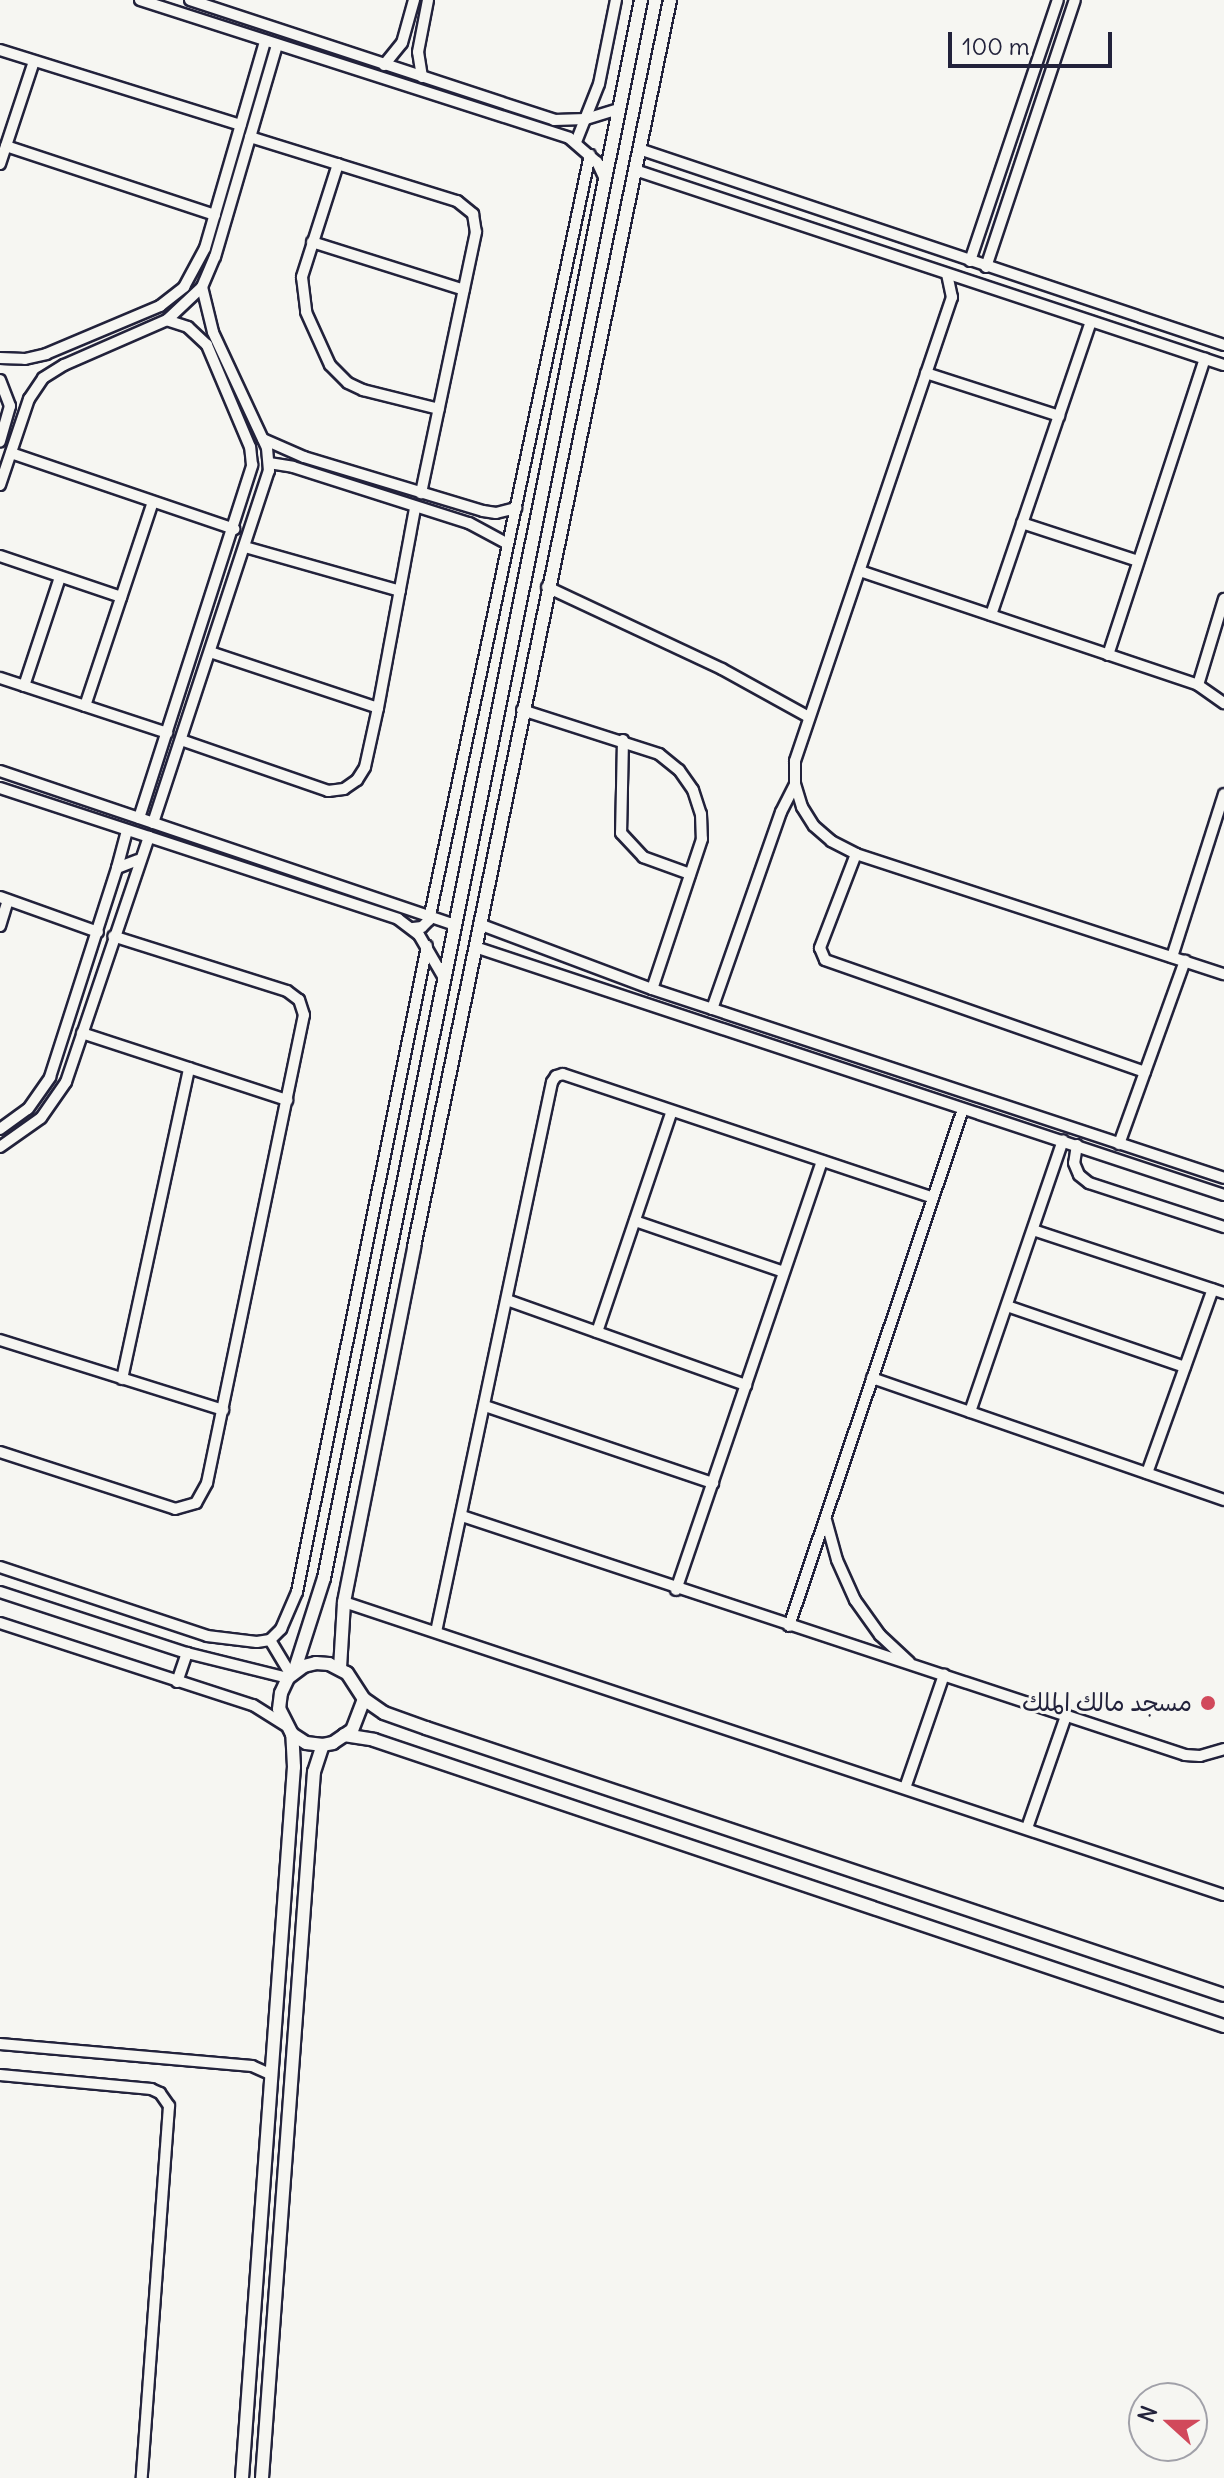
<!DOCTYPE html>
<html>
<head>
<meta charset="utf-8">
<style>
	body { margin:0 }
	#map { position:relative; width:1224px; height:2478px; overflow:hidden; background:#f6f6f2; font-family:Delius,"Playpen Sans Arabic",sans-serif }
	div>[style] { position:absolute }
	.roads { filter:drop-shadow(2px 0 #22223b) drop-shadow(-2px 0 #22223b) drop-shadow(0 2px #22223b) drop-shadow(0 -2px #22223b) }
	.minor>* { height:10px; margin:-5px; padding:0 5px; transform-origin:5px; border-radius:5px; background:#f6f6f2 }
	.tertiary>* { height:12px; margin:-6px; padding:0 6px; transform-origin:6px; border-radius:6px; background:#f6f6f2 }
	.dots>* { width:22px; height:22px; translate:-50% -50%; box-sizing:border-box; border:4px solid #f6f6f2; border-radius:50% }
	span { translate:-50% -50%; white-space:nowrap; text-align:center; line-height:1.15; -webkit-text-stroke:6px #f6f6f2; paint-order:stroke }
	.poi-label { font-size:24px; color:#22223b }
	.right { translate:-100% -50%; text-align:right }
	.north { position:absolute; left:1128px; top:2382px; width:80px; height:80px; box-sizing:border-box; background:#f6f6f2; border:2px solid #a1a1a9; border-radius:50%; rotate:291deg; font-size:22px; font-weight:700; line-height:32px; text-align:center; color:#22223b }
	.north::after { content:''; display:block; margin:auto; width:28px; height:36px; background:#d1495b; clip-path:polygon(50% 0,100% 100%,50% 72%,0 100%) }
	.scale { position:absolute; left:948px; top:32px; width:164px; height:36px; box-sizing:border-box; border:4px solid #22223b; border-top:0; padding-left:10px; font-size:24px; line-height:28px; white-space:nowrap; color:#22223b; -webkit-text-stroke:6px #f6f6f2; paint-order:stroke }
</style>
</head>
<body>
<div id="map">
	<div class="roads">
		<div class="minor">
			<div style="left:140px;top:0;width:451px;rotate:17.8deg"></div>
			<div style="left:569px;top:138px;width:37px;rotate:41deg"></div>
			<div style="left:597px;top:162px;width:19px;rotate:65deg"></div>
			<div style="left:190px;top:0;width:383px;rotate:18.2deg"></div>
			<div style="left:554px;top:120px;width:32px;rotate:-2deg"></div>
			<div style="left:586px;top:119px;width:34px;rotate:-17deg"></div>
			<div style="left:0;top:50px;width:252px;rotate:17.3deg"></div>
			<div style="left:384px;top:65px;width:28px;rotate:-51deg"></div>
			<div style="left:402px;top:43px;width:45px;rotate:-74.4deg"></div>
			<div style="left:422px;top:77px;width:25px;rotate:-99deg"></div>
			<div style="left:418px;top:52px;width:53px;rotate:-79.1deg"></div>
			<div style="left:250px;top:137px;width:217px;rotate:17.2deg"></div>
			<div style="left:457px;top:201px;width:21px;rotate:39deg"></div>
			<div style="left:473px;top:214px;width:18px;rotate:81deg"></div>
			<div style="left:476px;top:232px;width:267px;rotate:101.9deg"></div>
			<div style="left:576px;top:142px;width:62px;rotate:-68.4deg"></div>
			<div style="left:599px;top:84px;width:86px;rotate:-78.6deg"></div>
			<div style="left:6px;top:146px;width:220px;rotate:18.3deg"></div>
			<div style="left:639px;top:149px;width:617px;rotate:18.52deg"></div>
			<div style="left:0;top:164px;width:108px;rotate:-71.7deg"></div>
			<div style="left:338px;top:164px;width:119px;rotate:107.7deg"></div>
			<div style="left:302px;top:277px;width:35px;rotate:83deg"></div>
			<div style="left:306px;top:312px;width:58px;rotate:65.6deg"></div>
			<div style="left:330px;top:365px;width:25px;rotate:45deg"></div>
			<div style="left:348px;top:383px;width:17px;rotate:25deg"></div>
			<div style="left:363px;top:390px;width:78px;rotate:14deg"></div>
			<div style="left:635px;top:170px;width:620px;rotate:18.32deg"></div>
			<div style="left:312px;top:242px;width:159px;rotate:17.5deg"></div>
			<div style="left:970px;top:261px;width:275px;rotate:-71.4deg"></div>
			<div style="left:986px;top:267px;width:281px;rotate:-71.6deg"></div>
			<div style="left:947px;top:274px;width:24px;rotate:78deg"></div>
			<div style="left:952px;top:297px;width:490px;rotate:108.7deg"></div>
			<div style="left:795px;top:761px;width:23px;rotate:90deg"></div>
			<div style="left:795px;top:784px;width:24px;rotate:73deg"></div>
			<div style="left:802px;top:807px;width:22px;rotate:58deg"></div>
			<div style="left:814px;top:826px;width:23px;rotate:41deg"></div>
			<div style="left:831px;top:841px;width:28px;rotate:27deg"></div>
			<div style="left:856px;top:854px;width:387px;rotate:18.1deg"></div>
			<div style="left:0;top:358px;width:25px;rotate:2deg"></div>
			<div style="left:25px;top:359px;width:22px;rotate:-13deg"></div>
			<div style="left:46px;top:354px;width:124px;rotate:-22.8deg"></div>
			<div style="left:160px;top:306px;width:31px;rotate:-38deg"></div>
			<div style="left:184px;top:287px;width:44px;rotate:-61.7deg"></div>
			<div style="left:205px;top:248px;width:216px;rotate:-73.8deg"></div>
			<div style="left:926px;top:373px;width:140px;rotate:17.9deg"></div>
			<div style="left:0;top:380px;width:28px;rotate:69deg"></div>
			<div style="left:10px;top:406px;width:37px;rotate:106deg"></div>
			<div style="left:263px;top:439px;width:45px;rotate:23.7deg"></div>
			<div style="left:304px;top:457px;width:187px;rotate:16.8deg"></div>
			<div style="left:483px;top:511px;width:13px;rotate:9deg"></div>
			<div style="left:496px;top:513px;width:21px;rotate:-14deg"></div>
			<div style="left:11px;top:453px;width:236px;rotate:18.8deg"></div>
			<div style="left:269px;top:463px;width:24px;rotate:9deg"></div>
			<div style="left:293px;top:467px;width:185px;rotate:17.7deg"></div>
			<div style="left:469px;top:523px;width:44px;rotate:28.3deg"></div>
			<div style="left:0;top:485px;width:91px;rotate:-71.4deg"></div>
			<div style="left:29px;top:399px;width:25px;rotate:-56deg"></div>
			<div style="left:43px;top:378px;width:25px;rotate:-32deg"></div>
			<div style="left:64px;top:365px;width:112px;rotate:-23.6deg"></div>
			<div style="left:167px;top:320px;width:48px;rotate:-43.3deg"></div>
			<div style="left:202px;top:287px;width:33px;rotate:-67deg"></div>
			<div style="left:215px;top:257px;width:221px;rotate:-73.7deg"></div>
			<div style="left:1022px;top:523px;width:122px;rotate:18.1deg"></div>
			<div style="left:245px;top:547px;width:161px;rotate:15.8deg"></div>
			<div style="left:0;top:556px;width:128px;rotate:18.7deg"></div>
			<div style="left:860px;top:571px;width:357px;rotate:18.6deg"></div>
			<div style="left:1198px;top:685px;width:32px;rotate:35deg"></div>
			<div style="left:547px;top:587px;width:193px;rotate:25.1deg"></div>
			<div style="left:722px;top:669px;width:99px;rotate:28.9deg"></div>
			<div style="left:991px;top:615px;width:310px;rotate:-71.2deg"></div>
			<div style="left:210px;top:652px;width:177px;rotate:18.4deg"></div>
			<div style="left:1108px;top:655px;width:312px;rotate:-71.9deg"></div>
			<div style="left:0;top:678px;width:176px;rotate:18.2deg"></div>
			<div style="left:1198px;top:685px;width:90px;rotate:-73.2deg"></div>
			<div style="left:24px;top:686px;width:115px;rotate:-71.7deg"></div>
			<div style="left:85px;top:706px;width:215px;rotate:-71.6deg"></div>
			<div style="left:522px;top:710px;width:144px;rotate:17.8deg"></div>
			<div style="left:659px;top:754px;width:26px;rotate:39deg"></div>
			<div style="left:679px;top:770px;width:24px;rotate:55deg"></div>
			<div style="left:693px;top:790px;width:25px;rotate:72deg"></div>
			<div style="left:701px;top:814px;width:25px;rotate:88deg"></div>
			<div style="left:702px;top:839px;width:158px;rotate:108.4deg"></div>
			<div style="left:181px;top:740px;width:156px;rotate:19.1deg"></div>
			<div style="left:328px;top:791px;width:16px;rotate:-7deg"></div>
			<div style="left:344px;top:789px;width:16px;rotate:-35deg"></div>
			<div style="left:357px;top:780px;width:15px;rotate:-58deg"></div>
			<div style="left:365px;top:767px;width:60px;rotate:-77.6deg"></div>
			<div style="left:378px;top:708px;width:202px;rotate:-79.5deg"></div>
			<div style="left:623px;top:740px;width:93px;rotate:91.2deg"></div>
			<div style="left:621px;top:833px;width:33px;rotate:47deg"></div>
			<div style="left:643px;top:857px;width:50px;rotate:19.9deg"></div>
			<div style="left:0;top:771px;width:478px;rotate:18.7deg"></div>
			<div style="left:0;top:788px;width:419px;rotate:18.2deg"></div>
			<div style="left:398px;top:919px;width:26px;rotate:37deg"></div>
			<div style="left:419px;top:935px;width:50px;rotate:59.8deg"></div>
			<div style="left:139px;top:818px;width:371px;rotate:-72.2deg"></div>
			<div style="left:252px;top:465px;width:18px;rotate:-96deg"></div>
			<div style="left:250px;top:447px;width:111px;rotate:-112.9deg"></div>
			<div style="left:207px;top:345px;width:26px;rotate:-137deg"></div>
			<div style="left:188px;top:327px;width:22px;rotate:-162deg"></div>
			<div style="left:153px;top:823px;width:371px;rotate:-71.8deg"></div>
			<div style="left:269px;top:471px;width:23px;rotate:-95deg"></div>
			<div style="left:267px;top:448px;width:128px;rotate:-115deg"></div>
			<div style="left:213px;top:332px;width:46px;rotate:-103.7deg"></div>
			<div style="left:856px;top:854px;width:101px;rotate:111deg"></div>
			<div style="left:820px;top:948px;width:13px;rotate:67deg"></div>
			<div style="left:825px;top:960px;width:339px;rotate:19.3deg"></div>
			<div style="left:117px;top:868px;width:39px;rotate:-75deg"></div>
			<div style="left:0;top:897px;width:104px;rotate:19.7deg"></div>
			<div style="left:479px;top:924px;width:185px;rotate:20.6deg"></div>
			<div style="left:652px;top:989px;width:602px;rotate:18.28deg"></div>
			<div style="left:0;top:926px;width:27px;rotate:-73deg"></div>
			<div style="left:413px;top:928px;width:9px;rotate:-6deg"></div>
			<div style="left:422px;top:927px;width:10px;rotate:-45deg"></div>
			<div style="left:429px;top:920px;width:782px;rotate:-78.12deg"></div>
			<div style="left:475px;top:947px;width:789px;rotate:18.32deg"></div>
			<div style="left:1172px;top:957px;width:171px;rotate:-72.3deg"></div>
			<div style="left:712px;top:1009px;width:209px;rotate:-70.7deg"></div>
			<div style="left:781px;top:812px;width:31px;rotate:-63deg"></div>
			<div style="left:82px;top:1033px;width:216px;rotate:18.1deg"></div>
			<div style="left:0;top:1129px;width:34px;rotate:-36deg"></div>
			<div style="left:28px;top:1109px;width:39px;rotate:-55deg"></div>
			<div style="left:50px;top:1077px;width:219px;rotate:-72.2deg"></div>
			<div style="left:117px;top:868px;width:22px;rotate:-21deg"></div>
			<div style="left:1119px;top:1144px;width:195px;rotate:-70.2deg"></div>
			<div style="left:1077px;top:1145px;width:18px;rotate:99deg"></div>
			<div style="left:1074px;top:1163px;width:13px;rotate:67deg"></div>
			<div style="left:1079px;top:1175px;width:13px;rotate:39deg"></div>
			<div style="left:1089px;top:1183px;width:142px;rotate:18.1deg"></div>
			<div style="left:0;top:1147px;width:50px;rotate:-35.3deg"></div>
			<div style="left:41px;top:1118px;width:44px;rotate:-55.2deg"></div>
			<div style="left:66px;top:1082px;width:259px;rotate:-71.3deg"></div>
			<div style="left:635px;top:1221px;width:157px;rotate:18.9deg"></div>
			<div style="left:1033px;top:1230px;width:201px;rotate:18.3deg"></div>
			<div style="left:507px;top:1300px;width:254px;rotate:19.6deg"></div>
			<div style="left:1007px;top:1306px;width:188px;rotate:18.9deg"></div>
			<div style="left:597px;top:1332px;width:233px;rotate:-71.3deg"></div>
			<div style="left:0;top:1340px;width:234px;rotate:17.4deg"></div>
			<div style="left:872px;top:1378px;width:373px;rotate:19.1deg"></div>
			<div style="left:122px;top:1379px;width:318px;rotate:-77.8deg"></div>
			<div style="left:485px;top:1406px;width:241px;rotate:18.7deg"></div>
			<div style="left:970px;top:1412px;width:287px;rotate:-71.1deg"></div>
			<div style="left:0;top:1452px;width:184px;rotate:18deg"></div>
			<div style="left:175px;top:1509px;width:22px;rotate:-16deg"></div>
			<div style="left:196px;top:1503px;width:23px;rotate:-61deg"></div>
			<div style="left:207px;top:1483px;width:478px;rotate:-78.3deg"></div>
			<div style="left:304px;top:1015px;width:16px;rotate:-108deg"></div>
			<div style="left:299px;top:1000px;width:15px;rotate:-143deg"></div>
			<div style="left:287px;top:991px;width:182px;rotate:-162.5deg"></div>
			<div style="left:1147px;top:1473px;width:195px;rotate:-70.3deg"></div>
			<div style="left:462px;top:1516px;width:761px;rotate:18.29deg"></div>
			<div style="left:1185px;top:1755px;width:15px;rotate:4deg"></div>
			<div style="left:1200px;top:1756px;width:25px;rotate:-16deg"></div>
			<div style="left:826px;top:1520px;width:41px;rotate:74.6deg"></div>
			<div style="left:837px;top:1560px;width:44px;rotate:65.8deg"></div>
			<div style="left:855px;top:1600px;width:43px;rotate:54.5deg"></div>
			<div style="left:880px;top:1635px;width:40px;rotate:43deg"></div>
			<div style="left:0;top:1567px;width:218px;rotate:18.4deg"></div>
			<div style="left:207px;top:1636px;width:50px;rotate:6.8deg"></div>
			<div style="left:257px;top:1642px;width:13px;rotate:-9deg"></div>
			<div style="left:270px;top:1640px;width:16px;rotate:-45deg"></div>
			<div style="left:281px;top:1629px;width:40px;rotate:-66.6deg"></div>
			<div style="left:297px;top:1592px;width:659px;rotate:-78.62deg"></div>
			<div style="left:676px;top:1590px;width:453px;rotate:-71.2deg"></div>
			<div style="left:0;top:1592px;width:197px;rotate:18.1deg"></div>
			<div style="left:187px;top:1653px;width:104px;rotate:13.9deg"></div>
			<div style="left:344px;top:1602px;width:927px;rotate:18.42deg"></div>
			<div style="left:0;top:1623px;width:266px;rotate:18deg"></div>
			<div style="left:253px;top:1705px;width:38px;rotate:32deg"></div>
			<div style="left:789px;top:1626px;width:545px;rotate:-71.4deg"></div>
			<div style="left:436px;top:1632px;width:562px;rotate:-78.09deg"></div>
			<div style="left:552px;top:1082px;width:7px;rotate:-56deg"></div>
			<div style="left:556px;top:1076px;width:7px;rotate:-16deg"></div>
			<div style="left:563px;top:1074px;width:390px;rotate:18.5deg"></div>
			<div style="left:270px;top:1640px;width:41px;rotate:59deg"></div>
			<div style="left:177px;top:1682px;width:31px;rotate:-71deg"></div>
			<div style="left:905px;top:1788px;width:120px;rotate:-71deg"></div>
			<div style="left:1027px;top:1828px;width:119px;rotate:-70.8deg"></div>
			<div style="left:0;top:2044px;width:253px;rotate:5deg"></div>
			<div style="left:252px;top:2066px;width:22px;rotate:24deg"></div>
			<div style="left:0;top:2075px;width:152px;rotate:5.3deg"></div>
			<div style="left:151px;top:2089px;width:10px;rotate:24deg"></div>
			<div style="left:160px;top:2093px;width:16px;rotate:55deg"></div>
			<div style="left:169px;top:2106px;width:373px;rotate:94.2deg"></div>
		</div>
		<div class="tertiary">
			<div style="left:316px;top:1663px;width:13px;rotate:4deg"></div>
			<div style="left:329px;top:1664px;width:20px;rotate:27deg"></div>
			<div style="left:347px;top:1673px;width:31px;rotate:57deg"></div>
			<div style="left:364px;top:1699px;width:33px;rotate:111deg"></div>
			<div style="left:352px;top:1730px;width:23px;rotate:146deg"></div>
			<div style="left:333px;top:1743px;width:10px;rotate:169deg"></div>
			<div style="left:323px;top:1745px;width:17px;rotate:-173deg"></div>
			<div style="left:306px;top:1743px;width:17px;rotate:-147deg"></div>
			<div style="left:292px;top:1734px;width:28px;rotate:-117deg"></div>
			<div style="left:279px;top:1709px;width:16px;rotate:-83deg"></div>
			<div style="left:281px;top:1693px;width:17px;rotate:-65deg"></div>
			<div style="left:288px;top:1678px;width:20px;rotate:-37deg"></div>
			<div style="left:304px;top:1666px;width:12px;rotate:-14deg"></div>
			<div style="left:340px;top:1668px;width:66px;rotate:-86.5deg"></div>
			<div style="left:344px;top:1602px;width:362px;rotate:-78.8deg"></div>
			<div style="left:414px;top:1247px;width:1273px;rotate:-78.4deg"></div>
			<div style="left:294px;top:1672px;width:99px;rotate:-72.3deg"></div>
			<div style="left:324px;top:1578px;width:1610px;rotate:-78.64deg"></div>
			<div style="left:364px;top:1699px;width:24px;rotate:35deg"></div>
			<div style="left:384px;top:1713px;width:45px;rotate:19.7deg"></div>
			<div style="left:426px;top:1728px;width:841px;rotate:18.5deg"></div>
			<div style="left:344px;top:1735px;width:30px;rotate:9deg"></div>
			<div style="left:374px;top:1740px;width:897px;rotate:18.6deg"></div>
			<div style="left:242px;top:2478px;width:713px;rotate:-85.82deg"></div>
			<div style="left:294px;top:1767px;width:33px;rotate:-93deg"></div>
			<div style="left:262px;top:2478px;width:708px;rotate:-85.79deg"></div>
			<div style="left:314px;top:1772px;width:28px;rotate:-72deg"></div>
		</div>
	</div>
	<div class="dots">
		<div style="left:1208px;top:1703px;background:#d1495b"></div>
	</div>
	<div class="poi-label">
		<span class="right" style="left:1192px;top:1703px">مسجد مالك الملك</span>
	</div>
	<div class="north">N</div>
	<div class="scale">100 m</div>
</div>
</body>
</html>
